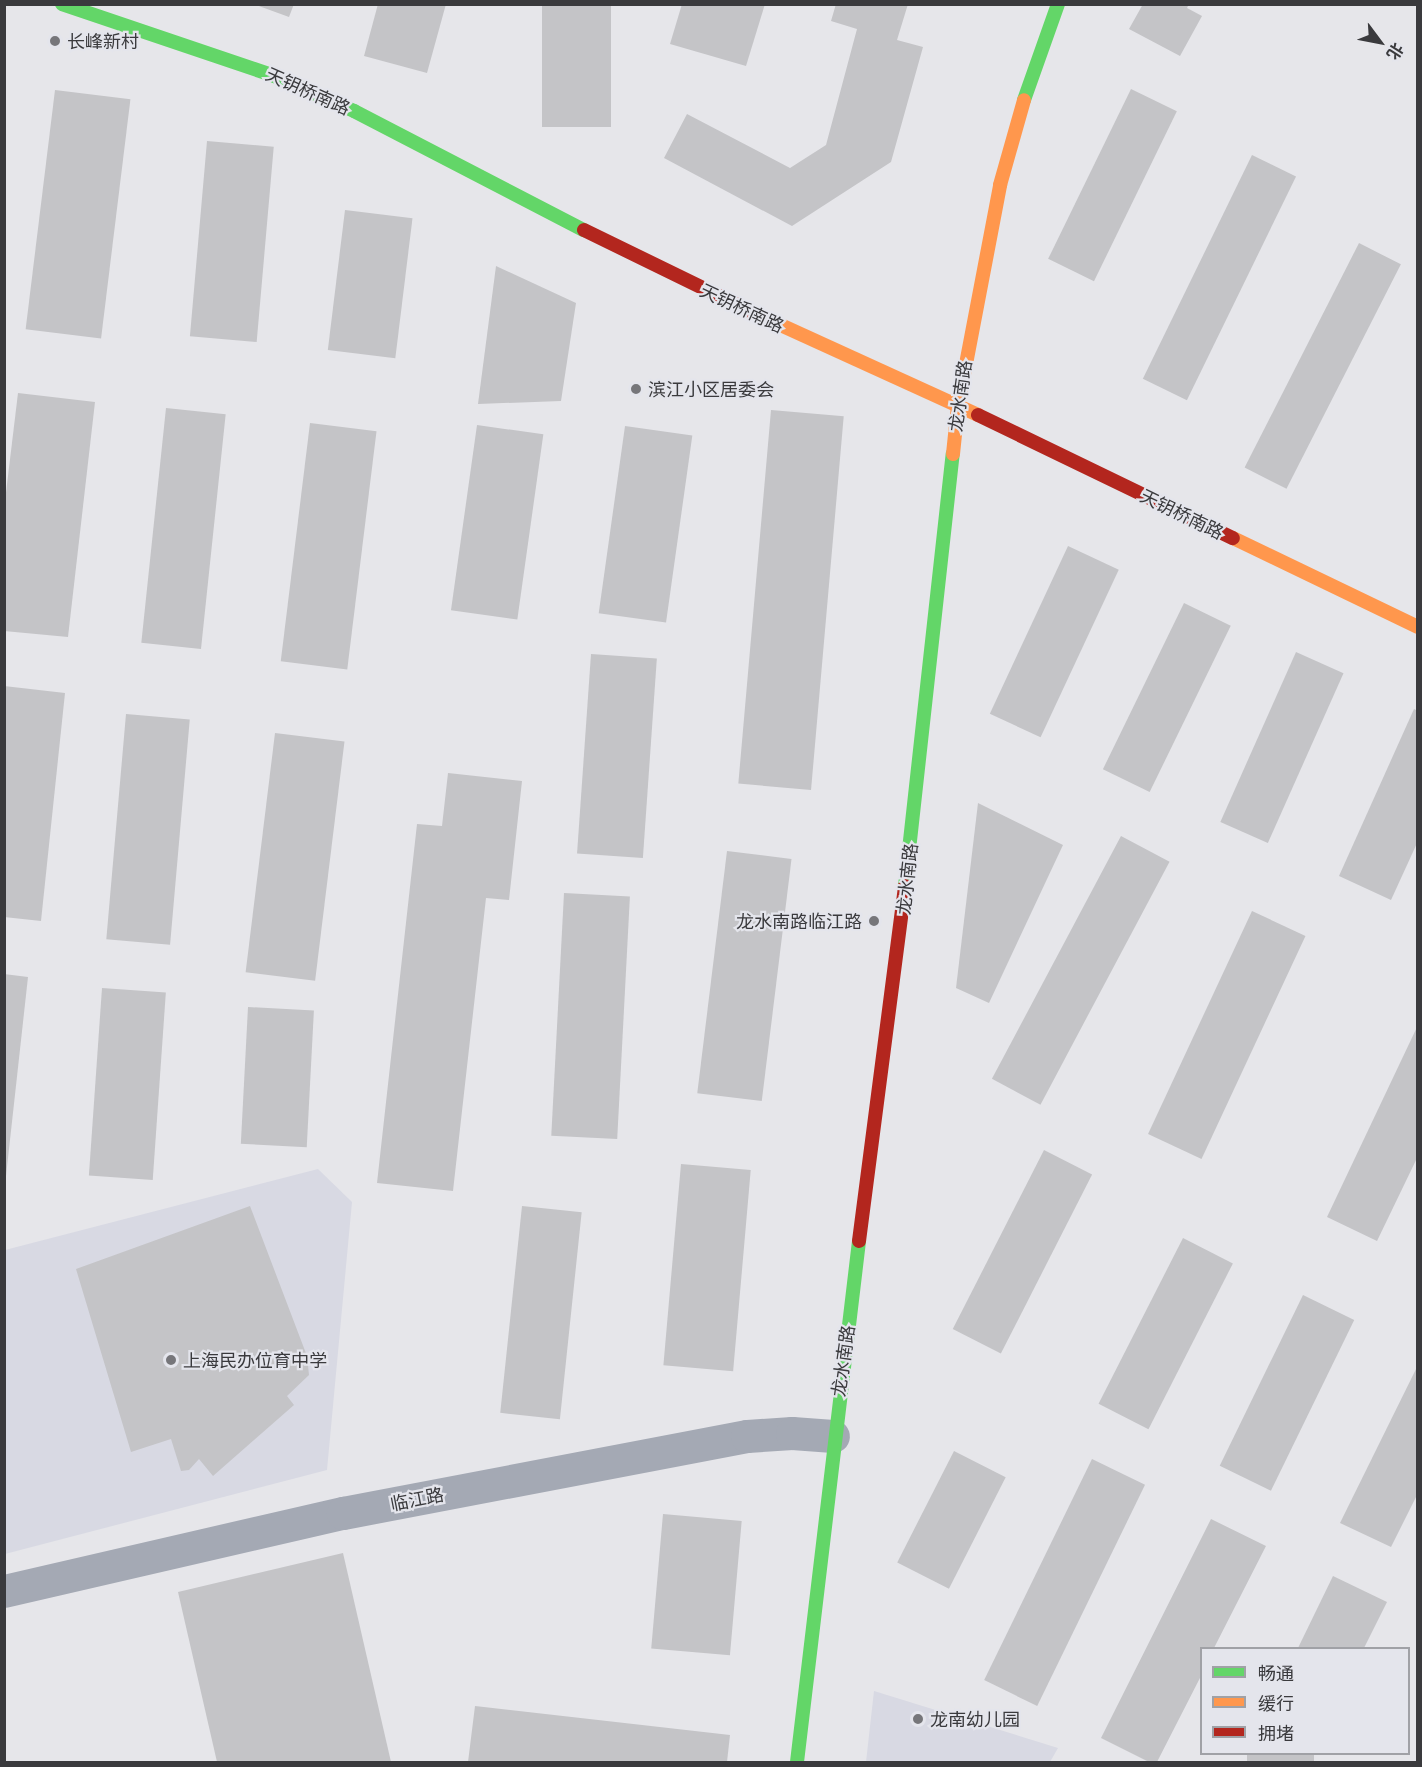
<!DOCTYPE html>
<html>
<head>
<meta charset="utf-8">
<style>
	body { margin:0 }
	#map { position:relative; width:1422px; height:1767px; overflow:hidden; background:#e6e6ea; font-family:Barlow,"Noto Sans SC",sans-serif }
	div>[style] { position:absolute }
	.built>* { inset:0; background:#d8d9e3 }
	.building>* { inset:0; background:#c4c4c7; transform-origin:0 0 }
	.street>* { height:33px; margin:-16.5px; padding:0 16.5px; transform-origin:16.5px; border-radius:16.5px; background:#a4a9b4 }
	.fast>* { height:14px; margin:-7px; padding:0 7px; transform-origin:7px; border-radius:7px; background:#63d668 }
	.slow>* { height:14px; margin:-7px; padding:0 7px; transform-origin:7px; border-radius:7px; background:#ff974d }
	.jam>* { height:14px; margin:-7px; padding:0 7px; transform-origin:7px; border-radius:7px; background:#b3261e }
	.dots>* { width:16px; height:16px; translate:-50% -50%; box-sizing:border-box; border:3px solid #e4e5ec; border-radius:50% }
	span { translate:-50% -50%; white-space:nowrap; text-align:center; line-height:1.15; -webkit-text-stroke:4.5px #e4e5ec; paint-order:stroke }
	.poi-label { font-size:18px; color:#3a3a3d }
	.left { translate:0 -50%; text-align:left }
	.right { translate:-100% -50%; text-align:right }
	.street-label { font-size:18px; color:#3a3a3d }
	.frame { position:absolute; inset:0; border:6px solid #3a3a3d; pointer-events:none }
	.legend { position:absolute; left:1200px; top:1647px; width:210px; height:108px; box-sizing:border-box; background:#e4e5ec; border:2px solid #a0a1a6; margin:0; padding:8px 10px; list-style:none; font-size:18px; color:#3a3a3d }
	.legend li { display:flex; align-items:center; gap:12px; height:30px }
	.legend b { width:30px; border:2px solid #a0a1a6 }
	.north { position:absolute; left:1350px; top:12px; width:60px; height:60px; -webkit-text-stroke:4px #e4e5ec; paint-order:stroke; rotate:122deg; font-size:16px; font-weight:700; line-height:24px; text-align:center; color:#3a3a3d }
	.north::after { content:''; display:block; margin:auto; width:21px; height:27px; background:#3a3a3d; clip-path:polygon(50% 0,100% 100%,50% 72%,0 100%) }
</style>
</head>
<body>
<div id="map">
	<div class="built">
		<div style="clip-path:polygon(318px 1169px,352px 1202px,327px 1470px,5px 1554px,5px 1250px)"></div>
		<div style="clip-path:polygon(874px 1691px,1058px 1748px,1050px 1762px,866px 1762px)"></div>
	</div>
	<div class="building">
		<div style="clip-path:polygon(253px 4px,294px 4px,289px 17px)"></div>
		<div style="clip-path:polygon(378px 4px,446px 4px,427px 73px,364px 56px)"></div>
		<div style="left:542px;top:4px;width:69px;height:123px"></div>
		<div style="clip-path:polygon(682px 4px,765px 4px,746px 66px,670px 44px)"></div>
		<div style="clip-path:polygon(836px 4px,908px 4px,897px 40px,923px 47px,891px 162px,792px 226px,664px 158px,687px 114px,790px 168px,826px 145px,857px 29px,831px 21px)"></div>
		<div style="clip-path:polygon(1143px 4px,1189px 4px,1187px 8px,1202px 16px,1180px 56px,1129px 29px)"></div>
		<div style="left:1131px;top:89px;width:51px;height:189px;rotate:26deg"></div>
		<div style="left:55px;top:90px;width:76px;height:241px;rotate:7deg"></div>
		<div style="left:207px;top:141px;width:67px;height:196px;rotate:5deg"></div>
		<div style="left:1252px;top:155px;width:49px;height:249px;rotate:26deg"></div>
		<div style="left:345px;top:210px;width:68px;height:141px;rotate:7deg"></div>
		<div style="left:1359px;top:243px;width:47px;height:252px;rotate:27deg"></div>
		<div style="clip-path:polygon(496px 266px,576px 303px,561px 401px,478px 404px)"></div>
		<div style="clip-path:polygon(18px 393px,95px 402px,68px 637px,4px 631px,4px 509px)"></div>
		<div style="left:166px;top:408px;width:60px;height:236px;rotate:6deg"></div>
		<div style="left:771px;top:410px;width:73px;height:375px;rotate:5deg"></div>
		<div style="left:310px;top:423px;width:67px;height:240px;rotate:7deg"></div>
		<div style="left:477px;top:425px;width:67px;height:187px;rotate:8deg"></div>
		<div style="left:625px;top:426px;width:68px;height:189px;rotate:8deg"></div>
		<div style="left:1068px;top:546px;width:56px;height:185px;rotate:25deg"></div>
		<div style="left:1184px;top:603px;width:52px;height:185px;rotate:26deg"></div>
		<div style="left:1296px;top:652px;width:52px;height:186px;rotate:24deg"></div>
		<div style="left:591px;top:654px;width:66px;height:200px;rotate:4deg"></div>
		<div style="clip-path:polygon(4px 686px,65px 693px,41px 921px,4px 917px)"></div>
		<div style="clip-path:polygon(1414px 709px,1418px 711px,1418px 841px,1391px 900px,1339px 876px)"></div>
		<div style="left:126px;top:714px;width:64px;height:226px;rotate:5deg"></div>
		<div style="left:275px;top:733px;width:70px;height:241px;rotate:7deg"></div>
		<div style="clip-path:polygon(448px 773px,522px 781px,509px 900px,486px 898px,453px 1191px,377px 1183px,417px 824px,442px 826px)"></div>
		<div style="clip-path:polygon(978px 803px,1063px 845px,989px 1003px,956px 988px)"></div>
		<div style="left:1121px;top:836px;width:55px;height:275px;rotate:28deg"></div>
		<div style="left:727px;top:851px;width:65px;height:244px;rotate:7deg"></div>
		<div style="left:564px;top:893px;width:66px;height:243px;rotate:3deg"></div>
		<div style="left:1252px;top:911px;width:59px;height:246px;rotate:25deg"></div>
		<div style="clip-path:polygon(4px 974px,28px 977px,6px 1176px,4px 1176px)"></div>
		<div style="left:102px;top:988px;width:64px;height:188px;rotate:4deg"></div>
		<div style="left:248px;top:1007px;width:66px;height:137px;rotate:3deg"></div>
		<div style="clip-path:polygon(1418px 1025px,1418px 1156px,1377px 1241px,1327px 1217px)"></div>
		<div style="left:1044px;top:1150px;width:54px;height:201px;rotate:27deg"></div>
		<div style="left:681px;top:1164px;width:70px;height:202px;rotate:5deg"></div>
		<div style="clip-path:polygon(250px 1206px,307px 1356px,309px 1375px,287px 1396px,294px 1405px,213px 1476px,199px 1459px,189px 1470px,181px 1471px,171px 1439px,131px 1452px,76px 1269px)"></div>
		<div style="left:522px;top:1206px;width:60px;height:208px;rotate:6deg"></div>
		<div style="left:1183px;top:1238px;width:56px;height:186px;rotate:27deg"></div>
		<div style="left:1303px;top:1295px;width:57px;height:190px;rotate:26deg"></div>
		<div style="clip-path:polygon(1418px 1365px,1418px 1493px,1391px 1547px,1340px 1523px)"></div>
		<div style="left:954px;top:1451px;width:58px;height:125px;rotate:27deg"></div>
		<div style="left:1092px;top:1459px;width:59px;height:246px;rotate:26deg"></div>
		<div style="left:663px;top:1514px;width:79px;height:135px;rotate:5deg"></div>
		<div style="clip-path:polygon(1211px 1519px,1266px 1546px,1214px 1648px,1202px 1648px,1202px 1674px,1157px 1762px,1149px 1762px,1101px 1738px)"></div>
		<div style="clip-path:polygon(343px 1553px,391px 1762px,217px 1762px,178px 1592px)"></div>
		<div style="clip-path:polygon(1333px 1576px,1387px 1602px,1364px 1648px,1298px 1648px)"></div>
		<div style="clip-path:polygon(475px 1706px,730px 1735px,727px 1762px,468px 1762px)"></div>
		<div style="left:1247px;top:1754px;width:67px;height:9px"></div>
	</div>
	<div class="street">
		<div style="left:4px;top:1591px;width:348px;rotate:-13deg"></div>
		<div style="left:343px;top:1513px;width:411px;rotate:-10.8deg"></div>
		<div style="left:747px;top:1436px;width:45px;rotate:-3.8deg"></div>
		<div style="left:792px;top:1433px;width:41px;rotate:4.2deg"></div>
	</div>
	<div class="fast">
		<div style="left:62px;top:4px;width:222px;rotate:18.7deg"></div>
		<div style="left:272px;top:75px;width:90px;rotate:23.7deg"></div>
		<div style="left:354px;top:111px;width:259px;rotate:27.4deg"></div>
		<div style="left:1024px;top:100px;width:102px;rotate:-70.5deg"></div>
		<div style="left:905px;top:886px;width:435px;rotate:-83.7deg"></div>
		<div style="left:797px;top:1762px;width:525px;rotate:-83.21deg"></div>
	</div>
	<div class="slow">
		<div style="left:750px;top:311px;width:251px;rotate:24.5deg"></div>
		<div style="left:953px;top:454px;width:48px;rotate:-84.1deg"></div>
		<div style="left:958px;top:406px;width:225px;rotate:-79.2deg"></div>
		<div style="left:1000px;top:185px;width:88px;rotate:-74.2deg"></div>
		<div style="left:1233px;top:538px;width:205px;rotate:25.7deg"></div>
	</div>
	<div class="jam">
		<div style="left:584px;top:230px;width:185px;rotate:26deg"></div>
		<div style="left:978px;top:415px;width:283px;rotate:25.8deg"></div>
		<div style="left:859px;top:1241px;width:358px;rotate:-82.6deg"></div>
	</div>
	<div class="dots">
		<div style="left:55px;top:41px;background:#76767a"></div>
		<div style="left:636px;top:389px;background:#76767a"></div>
		<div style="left:874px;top:921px;background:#76767a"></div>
		<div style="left:171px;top:1360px;background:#76767a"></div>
		<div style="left:918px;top:1719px;background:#76767a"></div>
	</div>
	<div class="poi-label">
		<span class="left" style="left:67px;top:41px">长峰新村</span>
		<span class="left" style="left:648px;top:389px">滨江小区居委会</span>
		<span class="right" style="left:862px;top:921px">龙水南路临江路</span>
		<span class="left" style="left:183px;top:1360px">上海民办位育中学</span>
		<span class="left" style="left:930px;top:1719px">龙南幼儿园</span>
	</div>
	<div class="street-label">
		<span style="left:308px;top:91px;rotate:24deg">天钥桥南路</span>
		<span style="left:742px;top:308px;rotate:25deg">天钥桥南路</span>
		<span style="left:960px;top:396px;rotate:-82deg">龙水南路</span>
		<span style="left:1182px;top:514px;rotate:26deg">天钥桥南路</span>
		<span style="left:907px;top:879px;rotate:-84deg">龙水南路</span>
		<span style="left:843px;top:1361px;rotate:-82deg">龙水南路</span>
		<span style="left:417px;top:1499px;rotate:-11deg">临江路</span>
	</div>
	<div class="frame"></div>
	<ul class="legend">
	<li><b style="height:8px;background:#63d668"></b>畅通</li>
	<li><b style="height:8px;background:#ff974d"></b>缓行</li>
	<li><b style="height:8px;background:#b3261e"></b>拥堵</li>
	</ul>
	<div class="north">北</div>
</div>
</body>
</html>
